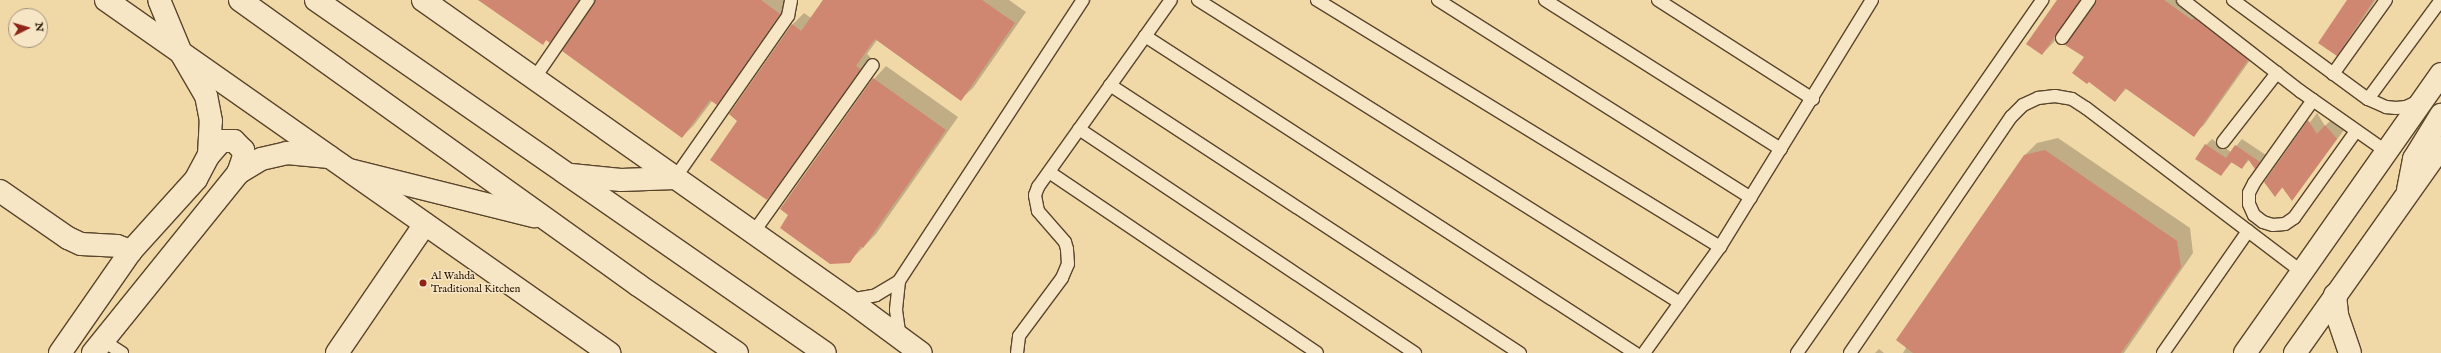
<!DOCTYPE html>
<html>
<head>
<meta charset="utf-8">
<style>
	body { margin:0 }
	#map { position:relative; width:2441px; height:353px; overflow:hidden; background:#f1d9a7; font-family:"IM FELL English",serif }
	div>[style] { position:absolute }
	.shadow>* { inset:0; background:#0003 }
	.building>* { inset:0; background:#d08772 }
	.roads { filter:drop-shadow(1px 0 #5a452c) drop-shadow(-1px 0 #5a452c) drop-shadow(0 1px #5a452c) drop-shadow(0 -1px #5a452c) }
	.lane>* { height:12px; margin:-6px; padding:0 6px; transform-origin:6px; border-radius:6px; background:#f6e6c6 }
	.street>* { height:22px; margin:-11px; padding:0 11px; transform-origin:11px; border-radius:11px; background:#f6e6c6 }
	.secondary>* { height:22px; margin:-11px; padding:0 11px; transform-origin:11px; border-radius:11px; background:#f6e6c6 }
	.dots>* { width:11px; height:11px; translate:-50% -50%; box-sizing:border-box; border:2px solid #f6e6c6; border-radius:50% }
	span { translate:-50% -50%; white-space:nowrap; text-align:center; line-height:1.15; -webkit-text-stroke:3px #f6e6c6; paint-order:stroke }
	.poi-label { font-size:11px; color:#281403 }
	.left { translate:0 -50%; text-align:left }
	.north { position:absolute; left:8px; top:8px; width:40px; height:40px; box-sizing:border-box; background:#f6e6c6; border:1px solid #a49278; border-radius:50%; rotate:85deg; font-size:11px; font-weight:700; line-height:16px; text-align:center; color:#281403 }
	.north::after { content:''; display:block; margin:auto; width:14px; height:18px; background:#8f2418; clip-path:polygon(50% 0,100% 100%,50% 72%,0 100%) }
</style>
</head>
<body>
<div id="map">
	<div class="shadow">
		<div style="clip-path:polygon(480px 0,582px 0,562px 29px,550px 41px,547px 39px,542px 44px)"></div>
		<div style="clip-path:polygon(596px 0,788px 0,791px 2px,728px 92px,716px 104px,712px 101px,694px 125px,682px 137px)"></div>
		<div style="clip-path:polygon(823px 0,1009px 0,1026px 12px,973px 88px,961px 99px,877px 40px,867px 54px,871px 58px,779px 187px,767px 199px,739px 120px,730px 114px,793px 24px,804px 13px,811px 18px)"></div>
		<div style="clip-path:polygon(2058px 0,2082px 0,2053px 43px,2042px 54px)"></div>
		<div style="clip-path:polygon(2097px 0,2190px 0,2204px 9px,2205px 8px,2258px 49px,2204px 125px,2193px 135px,2127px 88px,2115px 101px,2085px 57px)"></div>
		<div style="clip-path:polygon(2348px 0,2376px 0,2344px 47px,2336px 55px)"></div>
		<div style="clip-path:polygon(886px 66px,958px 117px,876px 234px,849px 262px,874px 79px)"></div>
		<div style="clip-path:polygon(2317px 113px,2325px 126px,2333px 118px,2344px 130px,2292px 200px,2283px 187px,2275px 196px,2265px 182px)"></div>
		<div style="clip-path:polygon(2058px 138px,2190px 228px,2193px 253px,2124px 353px,1903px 353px,2024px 156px,2037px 143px)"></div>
		<div style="clip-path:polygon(2212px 139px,2231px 152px,2242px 139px,2266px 155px,2255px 167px,2250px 159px,2242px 168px,2232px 162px,2221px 175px,2206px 145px)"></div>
		<div style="clip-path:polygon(1879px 349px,1884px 353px,1875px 353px)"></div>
	</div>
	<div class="building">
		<div style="clip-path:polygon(478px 0,579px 0,550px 43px,546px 40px,543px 45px)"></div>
		<div style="clip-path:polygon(595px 0,761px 0,780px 14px,717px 105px,710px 100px,682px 138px,562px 51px)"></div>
		<div style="clip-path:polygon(823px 0,982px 0,1015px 23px,961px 101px,875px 39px,856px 66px,861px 69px,767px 200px,710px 160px,737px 121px,729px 114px,792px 24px,801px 31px)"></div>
		<div style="clip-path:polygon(2057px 0,2080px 0,2042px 55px,2026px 44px)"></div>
		<div style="clip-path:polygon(2096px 0,2164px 0,2192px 20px,2194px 18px,2248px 60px,2194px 137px,2125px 88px,2115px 102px,2089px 82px,2087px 84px,2072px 73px,2084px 57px,2065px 45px)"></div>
		<div style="clip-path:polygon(2347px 0,2374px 0,2337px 56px,2318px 43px)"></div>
		<div style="clip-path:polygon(873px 78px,946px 130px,863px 248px,861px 246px,850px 263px,830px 264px,780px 228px,788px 215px,780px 209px)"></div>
		<div style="clip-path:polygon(2308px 120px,2317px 134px,2325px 125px,2337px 139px,2292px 201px,2282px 187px,2275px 197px,2264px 182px)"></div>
		<div style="clip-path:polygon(2205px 144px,2226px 158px,2235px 145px,2260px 162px,2255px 169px,2248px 159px,2242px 169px,2231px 162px,2221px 176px,2195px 159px)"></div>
		<div style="clip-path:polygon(2045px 150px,2177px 241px,2181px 267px,2121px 353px,1913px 353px,1896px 340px,2024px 155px)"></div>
	</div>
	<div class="roads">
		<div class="lane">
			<div style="left:1198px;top:0;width:569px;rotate:32.15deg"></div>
			<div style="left:1317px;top:0;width:473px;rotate:31.5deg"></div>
			<div style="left:1438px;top:0;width:370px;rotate:32.3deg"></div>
			<div style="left:1545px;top:0;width:279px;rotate:32.3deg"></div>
			<div style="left:1658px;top:0;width:184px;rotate:32.6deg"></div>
			<div style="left:2183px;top:0;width:148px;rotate:37.9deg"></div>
			<div style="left:2300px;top:91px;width:106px;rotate:35deg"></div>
			<div style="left:2233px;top:0;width:167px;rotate:36.3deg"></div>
			<div style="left:2368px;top:99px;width:20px;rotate:24deg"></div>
			<div style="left:2386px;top:107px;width:10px;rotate:6deg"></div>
			<div style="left:2396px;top:108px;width:10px;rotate:-6deg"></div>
			<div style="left:2406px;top:107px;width:14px;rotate:-25deg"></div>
			<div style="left:1145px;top:36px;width:584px;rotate:32.9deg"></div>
			<div style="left:2062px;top:38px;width:47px;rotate:-54.6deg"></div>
			<div style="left:2333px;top:74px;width:91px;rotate:-54.4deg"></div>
			<div style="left:534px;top:79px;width:96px;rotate:-55.6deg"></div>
			<div style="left:1110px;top:85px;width:490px;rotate:33.2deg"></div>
			<div style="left:2368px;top:99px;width:123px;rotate:-53.6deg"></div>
			<div style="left:2313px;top:100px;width:102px;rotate:125.4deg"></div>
			<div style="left:2254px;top:183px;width:11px;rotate:117deg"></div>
			<div style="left:2249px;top:193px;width:11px;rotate:90deg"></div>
			<div style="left:2249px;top:204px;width:12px;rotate:66deg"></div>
			<div style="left:2254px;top:215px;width:11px;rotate:38deg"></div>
			<div style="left:2263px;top:222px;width:10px;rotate:17deg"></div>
			<div style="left:2273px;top:225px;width:12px;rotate:-5deg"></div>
			<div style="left:2285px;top:224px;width:11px;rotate:-34deg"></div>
			<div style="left:2294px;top:218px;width:107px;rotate:-54.5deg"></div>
			<div style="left:1079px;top:129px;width:404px;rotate:33.7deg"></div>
			<div style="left:2223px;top:142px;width:88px;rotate:-52deg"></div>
			<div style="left:1049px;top:172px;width:323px;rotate:34deg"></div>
			<div style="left:675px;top:178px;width:198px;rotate:-55.1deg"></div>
			<div style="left:788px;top:16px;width:16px;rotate:-79deg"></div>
			<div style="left:753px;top:233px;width:206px;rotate:-54.5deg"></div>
			<div style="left:899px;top:281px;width:29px;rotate:96deg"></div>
			<div style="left:896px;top:310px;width:28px;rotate:82deg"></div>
			<div style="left:849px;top:300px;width:27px;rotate:-10deg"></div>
			<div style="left:876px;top:295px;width:27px;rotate:-31deg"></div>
			<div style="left:899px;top:281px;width:336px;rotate:-56.8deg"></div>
			<div style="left:102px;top:340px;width:24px;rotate:33deg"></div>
			<div style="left:1017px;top:353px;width:17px;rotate:-83deg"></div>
			<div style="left:1019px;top:336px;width:72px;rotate:-53.4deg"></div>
			<div style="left:1062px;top:278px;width:15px;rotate:-67deg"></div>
			<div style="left:1068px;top:264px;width:15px;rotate:-94deg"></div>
			<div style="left:1067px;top:249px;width:7px;rotate:-106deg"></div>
			<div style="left:1065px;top:242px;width:41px;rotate:-131.1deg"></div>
			<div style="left:1038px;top:211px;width:16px;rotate:-101deg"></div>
			<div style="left:1035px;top:195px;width:9px;rotate:-69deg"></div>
			<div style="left:1038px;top:187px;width:229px;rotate:-54.6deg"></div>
			<div style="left:1644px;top:353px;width:130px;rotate:-54.4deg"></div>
			<div style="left:1720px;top:247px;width:290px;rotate:-58.4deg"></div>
			<div style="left:1797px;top:353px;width:430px;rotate:-55.2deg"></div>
			<div style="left:1850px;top:353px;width:286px;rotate:-55.7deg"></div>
			<div style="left:2011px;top:117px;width:17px;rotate:-45deg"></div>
			<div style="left:2023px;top:105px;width:17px;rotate:-25deg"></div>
			<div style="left:2038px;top:98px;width:17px;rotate:-7deg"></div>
			<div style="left:2055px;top:96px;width:17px;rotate:10deg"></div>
			<div style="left:2072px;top:99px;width:17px;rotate:33deg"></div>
			<div style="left:2086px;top:108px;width:271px;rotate:37.2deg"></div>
			<div style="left:2163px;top:353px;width:149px;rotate:-55.1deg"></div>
		</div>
		<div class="street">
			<div style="left:106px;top:0;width:615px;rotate:35.06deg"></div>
			<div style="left:423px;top:0;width:521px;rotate:35.15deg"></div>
			<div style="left:849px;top:300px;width:89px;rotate:36.4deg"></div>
			<div style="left:0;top:191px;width:83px;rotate:34.7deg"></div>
			<div style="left:68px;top:238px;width:14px;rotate:25deg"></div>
			<div style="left:81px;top:244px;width:36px;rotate:3deg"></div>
			<div style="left:117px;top:246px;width:15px;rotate:20deg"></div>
			<div style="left:2335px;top:295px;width:20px;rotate:84deg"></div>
			<div style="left:2337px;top:315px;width:40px;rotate:71.1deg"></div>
			<div style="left:337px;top:353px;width:156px;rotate:-55.7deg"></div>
		</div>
		<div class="secondary">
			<div style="left:240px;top:0;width:490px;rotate:35.6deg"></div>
			<div style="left:638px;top:285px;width:120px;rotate:34.5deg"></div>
			<div style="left:316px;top:0;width:619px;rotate:34.74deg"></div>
			<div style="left:209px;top:155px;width:18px;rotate:-49deg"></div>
			<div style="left:221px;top:141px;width:13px"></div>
			<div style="left:234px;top:141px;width:13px;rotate:45deg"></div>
			<div style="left:243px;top:150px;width:6px;rotate:81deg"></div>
			<div style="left:244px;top:156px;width:18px;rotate:109deg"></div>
			<div style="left:349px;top:170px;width:191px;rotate:14deg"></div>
			<div style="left:571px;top:175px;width:50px;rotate:5.7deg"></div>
			<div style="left:621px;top:180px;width:54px;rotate:-2.1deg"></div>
			<div style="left:2408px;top:190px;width:32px;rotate:-79deg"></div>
			<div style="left:2414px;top:159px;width:52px;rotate:-58.5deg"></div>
			<div style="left:60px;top:353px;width:124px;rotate:-55.2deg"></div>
			<div style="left:131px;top:251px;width:97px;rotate:-47.9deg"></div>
			<div style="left:196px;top:179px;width:27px;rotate:-62deg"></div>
			<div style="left:209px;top:155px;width:34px;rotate:-87deg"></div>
			<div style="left:211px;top:121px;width:25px;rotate:-101deg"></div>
			<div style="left:206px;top:96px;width:50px;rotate:-120.2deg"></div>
			<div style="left:181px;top:53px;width:57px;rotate:-112.5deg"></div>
			<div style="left:93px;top:353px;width:231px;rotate:-51.1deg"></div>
			<div style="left:238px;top:173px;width:27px;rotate:-31deg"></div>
			<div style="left:261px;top:159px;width:27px;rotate:-13deg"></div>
			<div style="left:287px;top:153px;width:42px;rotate:5.4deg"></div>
			<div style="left:2245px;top:353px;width:341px;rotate:-54.9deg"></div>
			<div style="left:2295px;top:353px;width:252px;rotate:-54.7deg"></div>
		</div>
	</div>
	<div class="dots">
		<div style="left:423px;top:283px;background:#8f2418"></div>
	</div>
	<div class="poi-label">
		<span class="left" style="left:431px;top:283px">Al Wahda<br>Traditional Kitchen</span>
	</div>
	<div class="north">N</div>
</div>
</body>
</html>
